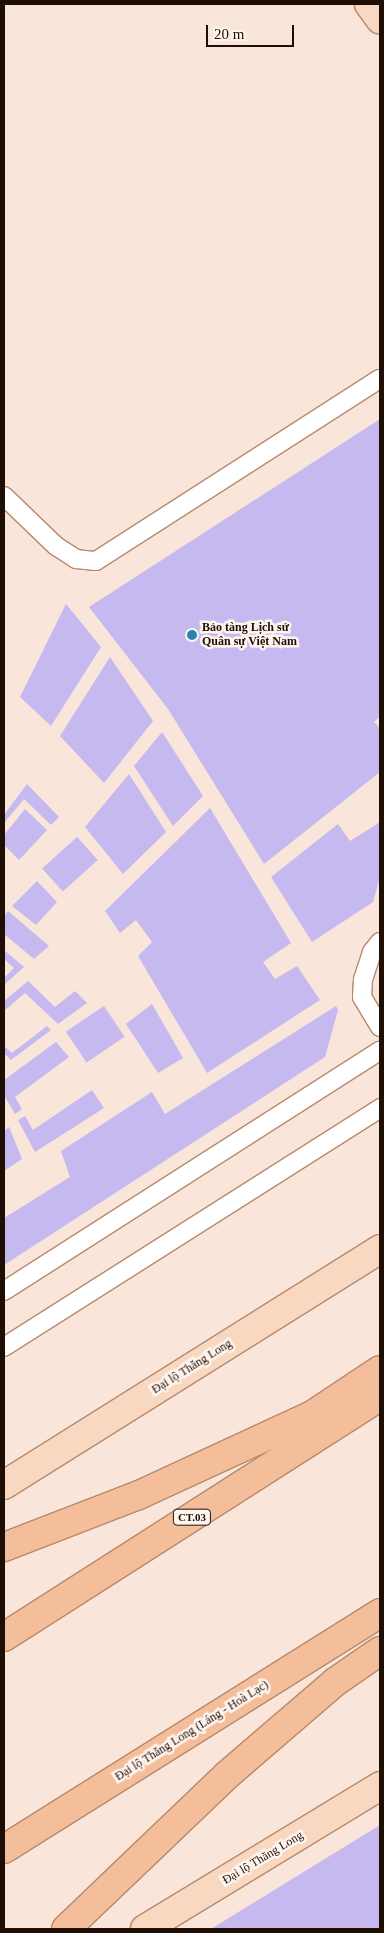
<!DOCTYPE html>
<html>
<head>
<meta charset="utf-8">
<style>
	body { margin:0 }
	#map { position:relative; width:384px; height:1933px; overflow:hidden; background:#f9e5d9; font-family:"Times New Roman",serif }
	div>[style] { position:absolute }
	.green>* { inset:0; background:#c5b9ef; transform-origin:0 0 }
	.roads { filter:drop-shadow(1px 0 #b6896c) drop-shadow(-1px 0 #b6896c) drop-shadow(0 1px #b6896c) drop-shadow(0 -1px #b6896c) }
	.lane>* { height:18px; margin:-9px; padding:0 9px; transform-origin:9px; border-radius:9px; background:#fff }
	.primary>* { height:28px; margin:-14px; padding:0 14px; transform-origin:14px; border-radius:14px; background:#f9d8c2 }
	.highway>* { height:28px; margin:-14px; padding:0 14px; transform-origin:14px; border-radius:14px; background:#f5be9a }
	.dots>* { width:14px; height:14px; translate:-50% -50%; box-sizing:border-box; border:2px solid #fff5ef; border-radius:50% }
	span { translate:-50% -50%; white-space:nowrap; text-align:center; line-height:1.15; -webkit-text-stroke:5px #fff5ef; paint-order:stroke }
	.shield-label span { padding:1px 4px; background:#fff5ef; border:1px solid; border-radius:4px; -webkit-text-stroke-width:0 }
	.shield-label { font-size:11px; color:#1e0e04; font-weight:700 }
	.poi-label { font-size:12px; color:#1e0e04; font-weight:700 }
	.left { translate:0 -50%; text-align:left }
	.street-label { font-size:12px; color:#1e0e04 }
	.frame { position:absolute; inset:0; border:5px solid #1e0e04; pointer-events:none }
	.scale { position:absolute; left:206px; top:25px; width:88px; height:22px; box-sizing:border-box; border:2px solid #1e0e04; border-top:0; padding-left:6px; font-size:15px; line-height:18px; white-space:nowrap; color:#1e0e04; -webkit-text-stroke:4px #fff5ef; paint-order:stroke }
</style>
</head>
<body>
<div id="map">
	<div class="green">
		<div style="clip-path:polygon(380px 419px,380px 716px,374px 722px,380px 728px,380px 772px,264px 864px,168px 709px,89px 607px)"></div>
		<div style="clip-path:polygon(66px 604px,101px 647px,51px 726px,20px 697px)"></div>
		<div style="clip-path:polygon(110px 657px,153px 721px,104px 783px,60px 736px)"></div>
		<div style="clip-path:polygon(162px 732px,203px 796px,173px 826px,134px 766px)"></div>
		<div style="clip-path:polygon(129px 774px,166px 832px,123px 874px,85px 827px)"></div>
		<div style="clip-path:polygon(27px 784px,59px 817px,51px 825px,24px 799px,4px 823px,4px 815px)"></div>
		<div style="clip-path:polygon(210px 808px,291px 943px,263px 962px,275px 979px,297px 966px,320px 1000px,207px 1073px,138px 956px,152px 942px,136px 920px,120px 933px,105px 911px)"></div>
		<div style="clip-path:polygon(25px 809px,47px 830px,19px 860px,4px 845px,4px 835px)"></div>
		<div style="clip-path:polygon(380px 822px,380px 877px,373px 902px,312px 942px,271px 877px,338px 824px,350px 841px)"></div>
		<div style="left:77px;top:837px;width:31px;height:47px;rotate:48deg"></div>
		<div style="clip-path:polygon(37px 881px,57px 902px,36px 925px,12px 906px)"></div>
		<div style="clip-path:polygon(8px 911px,49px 946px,34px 959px,4px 934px,4px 916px)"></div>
		<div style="clip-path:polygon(4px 950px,24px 967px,4px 985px,4px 978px,14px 968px,4px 959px)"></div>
		<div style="clip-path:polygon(28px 981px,55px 1007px,75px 991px,87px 1003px,58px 1024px,25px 993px,4px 1011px,4px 1001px)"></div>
		<div style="clip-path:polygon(152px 1004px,183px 1058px,158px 1073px,126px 1024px)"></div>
		<div style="left:104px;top:1006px;width:37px;height:46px;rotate:56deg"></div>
		<div style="clip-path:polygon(336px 1006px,338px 1010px,325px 1057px,4px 1265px,4px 1218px,70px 1177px,61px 1151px,152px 1092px,165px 1114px)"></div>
		<div style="clip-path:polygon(47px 1026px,51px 1030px,11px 1060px,4px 1053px,4px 1046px,12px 1053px)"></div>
		<div style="clip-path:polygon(56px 1042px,69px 1057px,15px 1097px,22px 1109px,15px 1114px,4px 1095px,4px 1080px)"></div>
		<div style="clip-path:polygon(92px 1090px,104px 1108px,35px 1152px,18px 1120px,25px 1116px,33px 1130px)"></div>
		<div style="clip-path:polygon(9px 1127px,22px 1159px,4px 1171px,4px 1131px)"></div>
		<div style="clip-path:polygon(380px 1825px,380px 1929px,211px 1929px)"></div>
	</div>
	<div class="roads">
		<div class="lane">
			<div style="left:4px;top:496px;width:72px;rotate:43.9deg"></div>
			<div style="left:56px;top:546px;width:24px;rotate:33deg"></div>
			<div style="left:76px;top:559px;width:20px;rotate:6deg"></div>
			<div style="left:96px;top:561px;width:337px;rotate:-32.7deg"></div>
			<div style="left:380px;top:942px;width:13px;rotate:129deg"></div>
			<div style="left:372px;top:952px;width:28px;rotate:108deg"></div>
			<div style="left:363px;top:979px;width:18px;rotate:93deg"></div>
			<div style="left:362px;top:997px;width:35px;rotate:59deg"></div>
			<div style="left:4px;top:1291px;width:446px;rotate:-32.6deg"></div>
			<div style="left:4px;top:1347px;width:446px;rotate:-32.4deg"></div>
		</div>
		<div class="primary">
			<div style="left:369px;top:4px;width:19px;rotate:54deg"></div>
			<div style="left:4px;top:1485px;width:444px;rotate:-32.1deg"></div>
			<div style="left:145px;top:1929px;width:275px;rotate:-31.3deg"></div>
		</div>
		<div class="highway">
			<div style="left:4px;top:1547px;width:145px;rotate:-21.1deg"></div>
			<div style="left:139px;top:1495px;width:193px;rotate:-24.8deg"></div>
			<div style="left:314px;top:1414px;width:79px;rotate:-33.7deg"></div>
			<div style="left:4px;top:1637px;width:446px;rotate:-32.6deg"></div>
			<div style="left:4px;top:1849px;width:444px;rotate:-32.1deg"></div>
			<div style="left:66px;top:1929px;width:223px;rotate:-43.7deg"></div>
			<div style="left:227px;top:1775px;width:143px;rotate:-40.7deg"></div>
			<div style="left:335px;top:1682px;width:55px;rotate:-34.6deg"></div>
		</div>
	</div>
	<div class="dots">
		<div style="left:192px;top:635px;background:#2583af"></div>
	</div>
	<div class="shield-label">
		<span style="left:192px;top:1517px">CT.03</span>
	</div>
	<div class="poi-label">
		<span class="left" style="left:202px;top:635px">Bảo tàng Lịch sử<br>Quân sự Việt Nam</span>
	</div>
	<div class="street-label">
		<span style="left:192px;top:1367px;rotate:-32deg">Đại lộ Thăng Long</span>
		<span style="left:192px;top:1731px;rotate:-32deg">Đại lộ Thăng Long (Láng - Hoà Lạc)</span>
		<span style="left:263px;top:1858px;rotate:-31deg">Đại lộ Thăng Long</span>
	</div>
	<div class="frame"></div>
	<div class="scale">20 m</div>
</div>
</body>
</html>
